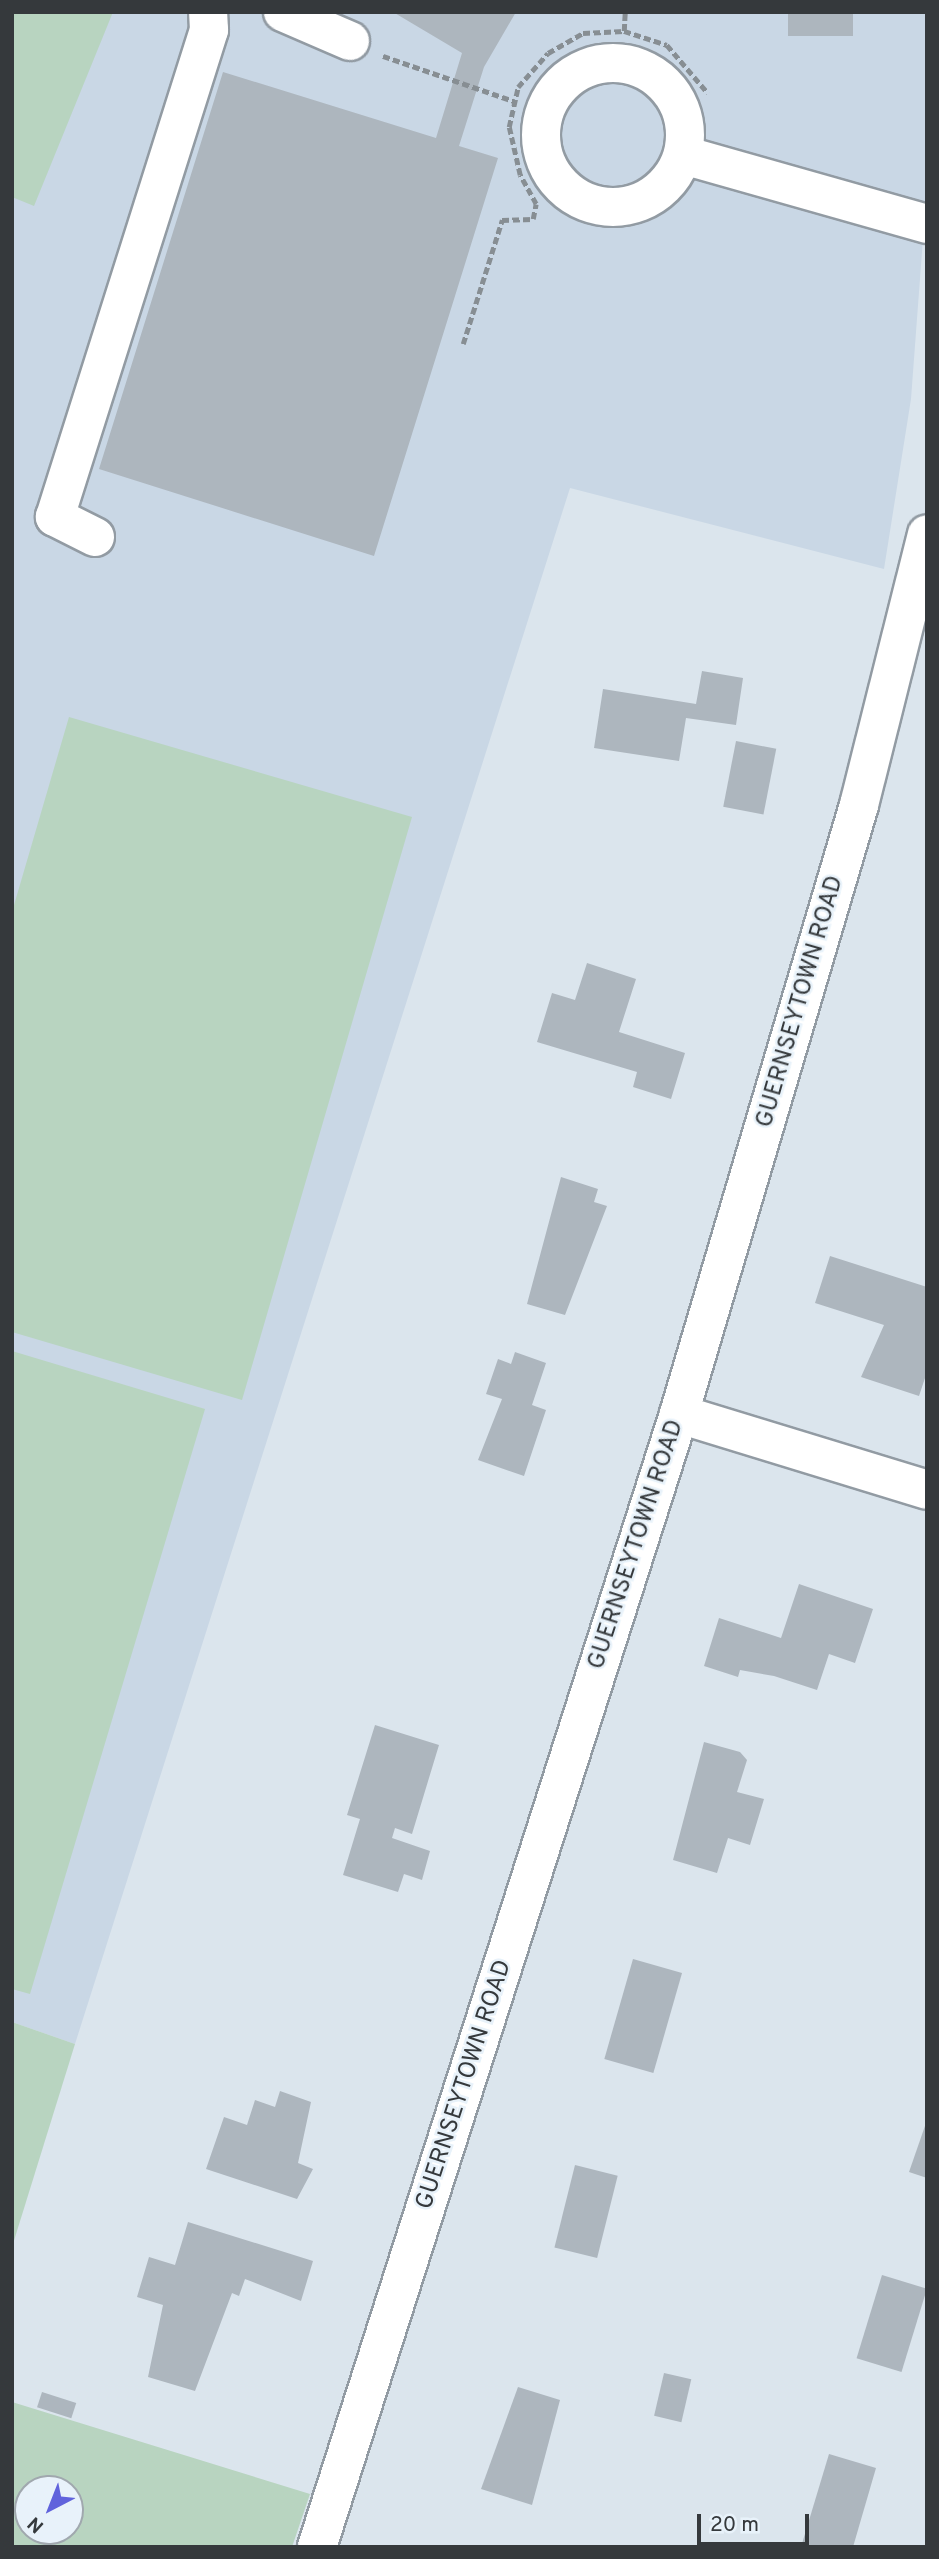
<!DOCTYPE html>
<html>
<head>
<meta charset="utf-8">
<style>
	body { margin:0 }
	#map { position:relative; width:939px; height:2559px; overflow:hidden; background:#dbe5ed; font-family:Overpass,sans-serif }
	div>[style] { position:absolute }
	.built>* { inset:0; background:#c9d7e5 }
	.green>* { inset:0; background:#b8d4c0 }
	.building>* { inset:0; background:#adb6be; transform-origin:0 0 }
	.path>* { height:4.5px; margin-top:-2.25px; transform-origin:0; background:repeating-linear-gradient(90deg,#878e93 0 7px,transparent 0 10.5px) }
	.roads { filter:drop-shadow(2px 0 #929ba3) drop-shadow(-2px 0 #929ba3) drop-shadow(0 2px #929ba3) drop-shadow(0 -2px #929ba3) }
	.minor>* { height:38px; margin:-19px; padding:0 19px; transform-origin:19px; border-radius:19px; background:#fff }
	.minor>.ring { margin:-19px; padding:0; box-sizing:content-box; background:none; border:38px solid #fff; border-radius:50% }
	span { translate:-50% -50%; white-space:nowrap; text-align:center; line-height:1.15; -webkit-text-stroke:5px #e8f2fa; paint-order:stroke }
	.street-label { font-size:24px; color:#35393c }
	.frame { position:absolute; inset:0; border:14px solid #35393c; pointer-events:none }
	.north { position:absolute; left:14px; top:2475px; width:70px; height:70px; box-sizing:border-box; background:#e8f2fa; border:2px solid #a0a8ae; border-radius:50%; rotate:222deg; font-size:19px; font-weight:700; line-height:28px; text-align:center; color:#35393c }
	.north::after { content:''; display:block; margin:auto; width:24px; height:32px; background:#6063dc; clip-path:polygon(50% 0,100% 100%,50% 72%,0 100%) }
	.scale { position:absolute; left:697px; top:2514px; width:112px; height:32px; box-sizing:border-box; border:4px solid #35393c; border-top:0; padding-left:9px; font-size:21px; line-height:24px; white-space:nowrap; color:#35393c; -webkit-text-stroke:5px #e8f2fa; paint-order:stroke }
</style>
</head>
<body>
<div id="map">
	<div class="built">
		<div style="clip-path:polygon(12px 12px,927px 12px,927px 185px,911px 399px,884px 569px,570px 488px,75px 2044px,12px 2022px)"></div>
	</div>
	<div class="green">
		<div style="clip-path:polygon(12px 12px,113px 12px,34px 206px,12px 197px)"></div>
		<div style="clip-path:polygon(69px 717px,412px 817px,242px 1400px,12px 1332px,12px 912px)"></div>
		<div style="clip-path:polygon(12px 1351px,205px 1409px,30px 1994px,12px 1989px)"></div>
		<div style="clip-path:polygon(12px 2022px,75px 2044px,12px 2247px)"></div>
		<div style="clip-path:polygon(evenodd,12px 2402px,310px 2494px,292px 2547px,12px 2547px,12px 2402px,70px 2489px,70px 2531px,28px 2531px,28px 2489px,70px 2489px)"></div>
	</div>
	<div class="building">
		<div style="clip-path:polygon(393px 12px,516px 12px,484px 67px,459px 146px,498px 158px,374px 556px,99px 469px,223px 72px,436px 138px,462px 53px)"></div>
		<div style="left:788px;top:12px;width:65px;height:24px"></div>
		<div style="clip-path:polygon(702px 671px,743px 678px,736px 725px,686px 718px,679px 761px,594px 748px,603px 689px,696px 704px)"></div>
		<div style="left:736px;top:741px;width:41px;height:67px;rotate:11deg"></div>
		<div style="clip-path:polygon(587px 963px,636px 979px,619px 1032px,685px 1053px,671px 1099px,633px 1087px,637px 1072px,537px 1042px,552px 993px,575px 1000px)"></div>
		<div style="clip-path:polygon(561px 1177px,598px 1189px,594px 1202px,607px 1206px,565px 1315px,527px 1304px)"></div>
		<div style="clip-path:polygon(830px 1256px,927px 1287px,927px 1372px,919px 1396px,861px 1377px,884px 1325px,815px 1303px)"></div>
		<div style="clip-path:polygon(515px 1352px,546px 1363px,532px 1405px,546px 1410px,524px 1476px,478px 1460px,502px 1399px,486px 1394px,498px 1359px,511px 1364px)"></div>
		<div style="clip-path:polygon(799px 1584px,873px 1609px,855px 1663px,829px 1654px,817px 1690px,774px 1676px,740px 1670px,738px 1677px,704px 1666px,719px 1618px,781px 1638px)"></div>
		<div style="clip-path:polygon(375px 1725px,439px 1745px,412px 1834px,395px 1828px,392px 1838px,430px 1851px,422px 1880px,404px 1874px,398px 1892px,343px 1875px,360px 1819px,347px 1815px)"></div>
		<div style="clip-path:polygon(704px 1742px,740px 1752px,747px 1760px,737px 1792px,764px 1799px,750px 1845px,728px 1838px,717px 1873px,673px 1860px)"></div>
		<div style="left:633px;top:1959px;width:51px;height:104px;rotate:16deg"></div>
		<div style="clip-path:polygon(280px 2091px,311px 2102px,298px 2163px,313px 2169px,297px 2199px,206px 2169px,224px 2117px,247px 2125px,255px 2100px,275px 2107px)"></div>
		<div style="clip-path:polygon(926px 2123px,927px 2123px,927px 2178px,909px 2172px)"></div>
		<div style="left:575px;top:2165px;width:44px;height:85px;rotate:14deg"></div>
		<div style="clip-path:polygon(188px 2222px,313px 2261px,301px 2301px,245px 2279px,239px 2296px,232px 2293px,195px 2391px,148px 2377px,163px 2305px,137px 2297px,149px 2257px,175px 2265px)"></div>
		<div style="left:882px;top:2275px;width:47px;height:87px;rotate:17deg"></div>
		<div style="left:664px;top:2373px;width:28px;height:44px;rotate:13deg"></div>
		<div style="clip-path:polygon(518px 2387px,560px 2400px,532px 2505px,481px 2489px)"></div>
		<div style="left:42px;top:2392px;width:36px;height:16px;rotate:18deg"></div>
		<div style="clip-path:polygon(829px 2454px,876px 2468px,853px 2547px,801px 2547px)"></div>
	</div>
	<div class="path">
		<div style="left:624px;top:31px;width:19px;rotate:-87deg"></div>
		<div style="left:383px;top:56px;width:139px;rotate:19deg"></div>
		<div style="left:463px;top:344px;width:130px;rotate:-72.5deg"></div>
		<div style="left:502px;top:220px;width:31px;rotate:-2deg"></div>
		<div style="left:533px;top:219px;width:15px;rotate:-79deg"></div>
		<div style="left:536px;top:204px;width:33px;rotate:-119deg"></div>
		<div style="left:520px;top:175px;width:49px;rotate:-102.9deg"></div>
		<div style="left:509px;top:127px;width:41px;rotate:-77.3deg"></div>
		<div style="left:518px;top:87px;width:45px;rotate:-48.6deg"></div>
		<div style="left:548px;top:53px;width:40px;rotate:-29.7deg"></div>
		<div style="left:583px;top:33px;width:41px;rotate:-2.8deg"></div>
		<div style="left:624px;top:31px;width:45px;rotate:18deg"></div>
		<div style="left:667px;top:45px;width:63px;rotate:49.5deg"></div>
	</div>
	<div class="roads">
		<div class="minor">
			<div style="left:283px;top:12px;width:73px;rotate:23.4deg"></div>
			<div class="ring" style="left:541px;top:63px;width:106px;height:106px"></div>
			<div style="left:683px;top:155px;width:254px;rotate:15.8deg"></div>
			<div style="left:95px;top:537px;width:45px;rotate:-153.4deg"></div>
			<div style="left:55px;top:517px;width:511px;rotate:-72.45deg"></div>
			<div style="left:209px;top:30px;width:18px;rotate:-93deg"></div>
			<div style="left:679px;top:1414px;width:259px;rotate:17deg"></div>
			<div style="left:317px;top:2547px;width:1189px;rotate:-72.28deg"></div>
			<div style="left:679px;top:1414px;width:635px;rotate:-73.53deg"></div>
			<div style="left:859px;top:805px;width:279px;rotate:-75.9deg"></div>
		</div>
	</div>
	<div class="street-label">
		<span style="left:801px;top:1002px;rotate:-74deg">GUERNSEYTOWN ROAD</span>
		<span style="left:637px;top:1545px;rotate:-72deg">GUERNSEYTOWN ROAD</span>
		<span style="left:465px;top:2085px;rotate:-72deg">GUERNSEYTOWN ROAD</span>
	</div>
	<div class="frame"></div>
	<div class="north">N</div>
	<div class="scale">20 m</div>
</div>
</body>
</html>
